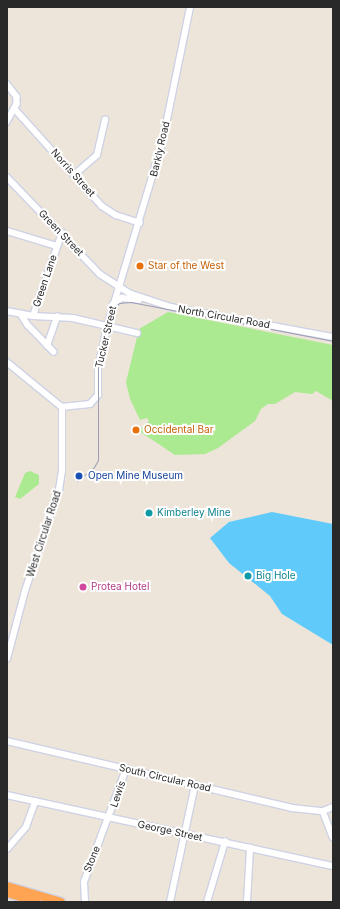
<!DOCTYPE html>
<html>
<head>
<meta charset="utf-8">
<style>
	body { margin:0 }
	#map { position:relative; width:340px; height:909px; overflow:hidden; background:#ede5d9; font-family:Inter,sans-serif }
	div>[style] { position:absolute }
	.green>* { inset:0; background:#abea90 }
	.water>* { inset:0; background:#60cbfb }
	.roads { filter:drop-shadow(1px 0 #ced2e4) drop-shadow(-1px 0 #ced2e4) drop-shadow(0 1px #ced2e4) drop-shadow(0 -1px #ced2e4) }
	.minor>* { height:5.5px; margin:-2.75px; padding:0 2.75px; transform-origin:2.75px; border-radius:2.75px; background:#fff }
	.highway>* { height:8px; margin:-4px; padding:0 4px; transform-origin:4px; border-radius:4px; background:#ffa452 }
	.tram>* { height:1px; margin:-0.5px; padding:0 0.5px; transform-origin:0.5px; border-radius:0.5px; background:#9c9eb6 }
	.dots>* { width:11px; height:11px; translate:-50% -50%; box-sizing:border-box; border:2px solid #fff; border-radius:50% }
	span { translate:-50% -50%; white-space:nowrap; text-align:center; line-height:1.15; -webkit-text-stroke:4px #fff; paint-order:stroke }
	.street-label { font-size:10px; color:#292929 }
	.food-label { font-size:10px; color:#c56008 }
	.left { translate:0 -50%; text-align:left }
	.transit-label { font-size:10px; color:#164399 }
	.culture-label { font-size:10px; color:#0d838f }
	.hotel-label { font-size:10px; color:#b23c85 }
	.frame { position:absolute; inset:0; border:8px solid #292929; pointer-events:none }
</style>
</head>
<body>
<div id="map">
	<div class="green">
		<div style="clip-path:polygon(168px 312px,333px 345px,333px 401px,316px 391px,312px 394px,295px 392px,275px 404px,268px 404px,261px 409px,255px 421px,218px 448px,205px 454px,175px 455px,139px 431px,149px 421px,147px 418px,140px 420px,130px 399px,126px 382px,139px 329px)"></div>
		<div style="clip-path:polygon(30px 471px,39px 475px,39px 484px,20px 499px,15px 497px,25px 473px)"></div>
	</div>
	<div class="water">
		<div style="clip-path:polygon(272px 512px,333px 524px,333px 645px,282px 614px,270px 596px,229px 563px,210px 538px,229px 522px)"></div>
	</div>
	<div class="roads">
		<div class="minor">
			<div style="left:7px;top:84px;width:16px;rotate:52deg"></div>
			<div style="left:17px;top:97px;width:7px;rotate:90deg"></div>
			<div style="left:17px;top:104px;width:21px;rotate:119deg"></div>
			<div style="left:15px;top:109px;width:130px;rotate:48.1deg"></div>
			<div style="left:102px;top:206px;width:17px;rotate:33deg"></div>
			<div style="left:116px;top:215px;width:25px;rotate:18deg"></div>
			<div style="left:74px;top:175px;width:30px;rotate:-41deg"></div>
			<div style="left:97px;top:155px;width:36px;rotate:-77deg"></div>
			<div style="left:7px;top:177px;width:134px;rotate:46.2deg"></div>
			<div style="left:100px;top:274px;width:35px;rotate:33deg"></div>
			<div style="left:129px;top:293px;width:44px;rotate:18.4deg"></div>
			<div style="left:171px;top:307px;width:165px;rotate:10.5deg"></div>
			<div style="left:7px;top:231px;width:52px;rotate:16.7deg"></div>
			<div style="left:113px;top:304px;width:11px;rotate:-34deg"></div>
			<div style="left:122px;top:298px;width:17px;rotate:7deg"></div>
			<div style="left:7px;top:311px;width:26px;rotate:11deg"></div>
			<div style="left:33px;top:316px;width:40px;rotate:2.9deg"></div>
			<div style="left:73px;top:318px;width:66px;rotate:13.2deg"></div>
			<div style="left:21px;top:314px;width:13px;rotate:58deg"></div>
			<div style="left:28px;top:325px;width:37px;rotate:46deg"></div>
			<div style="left:33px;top:316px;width:88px;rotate:-70.7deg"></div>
			<div style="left:47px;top:346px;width:31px;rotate:-71deg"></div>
			<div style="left:7px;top:362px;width:71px;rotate:39.3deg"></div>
			<div style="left:62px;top:407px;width:28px;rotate:-6deg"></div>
			<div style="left:90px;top:404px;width:12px;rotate:-48deg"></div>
			<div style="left:98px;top:395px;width:27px;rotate:-90deg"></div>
			<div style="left:98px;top:368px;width:42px;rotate:-77.6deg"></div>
			<div style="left:107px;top:327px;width:191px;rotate:-73.3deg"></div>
			<div style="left:162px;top:144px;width:140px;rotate:-78.4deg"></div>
			<div style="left:7px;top:659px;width:70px;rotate:-75.2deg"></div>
			<div style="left:25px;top:591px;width:107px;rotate:-71.4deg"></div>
			<div style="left:59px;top:490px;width:19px;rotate:-81deg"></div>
			<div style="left:62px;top:471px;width:64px;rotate:-90deg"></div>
			<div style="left:7px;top:741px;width:293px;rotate:13.2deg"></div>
			<div style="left:292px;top:808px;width:31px;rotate:6deg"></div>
			<div style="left:323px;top:811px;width:11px;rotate:-22deg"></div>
			<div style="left:7px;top:795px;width:334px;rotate:12.3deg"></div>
			<div style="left:323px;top:811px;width:28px;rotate:69deg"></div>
			<div style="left:7px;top:849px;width:29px;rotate:-49deg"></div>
			<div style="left:26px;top:827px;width:27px;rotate:-70deg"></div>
			<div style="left:85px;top:902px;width:20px;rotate:-93deg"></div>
			<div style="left:84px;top:882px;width:121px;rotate:-69.6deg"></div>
			<div style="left:170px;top:902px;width:120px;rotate:-77.9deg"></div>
			<div style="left:207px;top:902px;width:63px;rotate:-73.3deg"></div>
			<div style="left:247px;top:902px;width:54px;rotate:-86.8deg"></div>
		</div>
		<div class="highway">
			<div style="left:7px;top:886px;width:56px;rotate:16.5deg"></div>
			<div style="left:7px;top:893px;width:31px;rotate:17deg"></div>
		</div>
	</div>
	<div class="tram">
		<div style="left:77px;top:481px;width:22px;rotate:-39deg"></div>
		<div style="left:94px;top:467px;width:8px;rotate:-60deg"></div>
		<div style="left:98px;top:460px;width:92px;rotate:-90deg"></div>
		<div style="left:98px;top:368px;width:49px;rotate:-78.2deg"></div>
		<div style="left:108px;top:320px;width:12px;rotate:-66deg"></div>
		<div style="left:113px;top:309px;width:8px;rotate:-45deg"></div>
		<div style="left:119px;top:303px;width:12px;rotate:-5deg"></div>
		<div style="left:131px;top:302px;width:206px;rotate:10.9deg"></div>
	</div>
	<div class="dots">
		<div style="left:140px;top:266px;background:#e8710a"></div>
		<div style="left:136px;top:430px;background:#e8710a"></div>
		<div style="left:79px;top:476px;background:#1a4fb4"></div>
		<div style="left:149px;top:513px;background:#0f9aa8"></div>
		<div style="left:248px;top:576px;background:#0f9aa8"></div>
		<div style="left:83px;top:587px;background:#d1479c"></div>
	</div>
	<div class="street-label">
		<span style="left:160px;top:149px;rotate:-77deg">Barkly Road</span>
		<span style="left:73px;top:173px;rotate:48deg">Norris Street</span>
		<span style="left:61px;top:233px;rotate:46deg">Green Street</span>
		<span style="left:45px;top:281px;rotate:-71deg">Green Lane</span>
		<span style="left:224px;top:317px;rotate:10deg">North Circular Road</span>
		<span style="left:106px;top:337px;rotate:-77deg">Tucker Street</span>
		<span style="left:44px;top:534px;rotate:-72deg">West Circular Road</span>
		<span style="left:165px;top:778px;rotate:13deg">South Circular Road</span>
		<span style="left:118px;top:794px;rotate:-71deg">Lewis</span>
		<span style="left:170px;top:831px;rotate:12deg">George Street</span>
		<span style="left:92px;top:859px;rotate:-68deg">Stone</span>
	</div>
	<div class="food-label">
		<span class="left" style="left:148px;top:266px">Star of the West</span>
		<span class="left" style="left:144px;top:430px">Occidental Bar</span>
	</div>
	<div class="transit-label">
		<span class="left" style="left:88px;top:476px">Open Mine Museum</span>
	</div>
	<div class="culture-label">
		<span class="left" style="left:157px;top:513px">Kimberley Mine</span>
		<span class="left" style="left:256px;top:576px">Big Hole</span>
	</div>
	<div class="hotel-label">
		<span class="left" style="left:91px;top:587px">Protea Hotel</span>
	</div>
	<div class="frame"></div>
</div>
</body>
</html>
